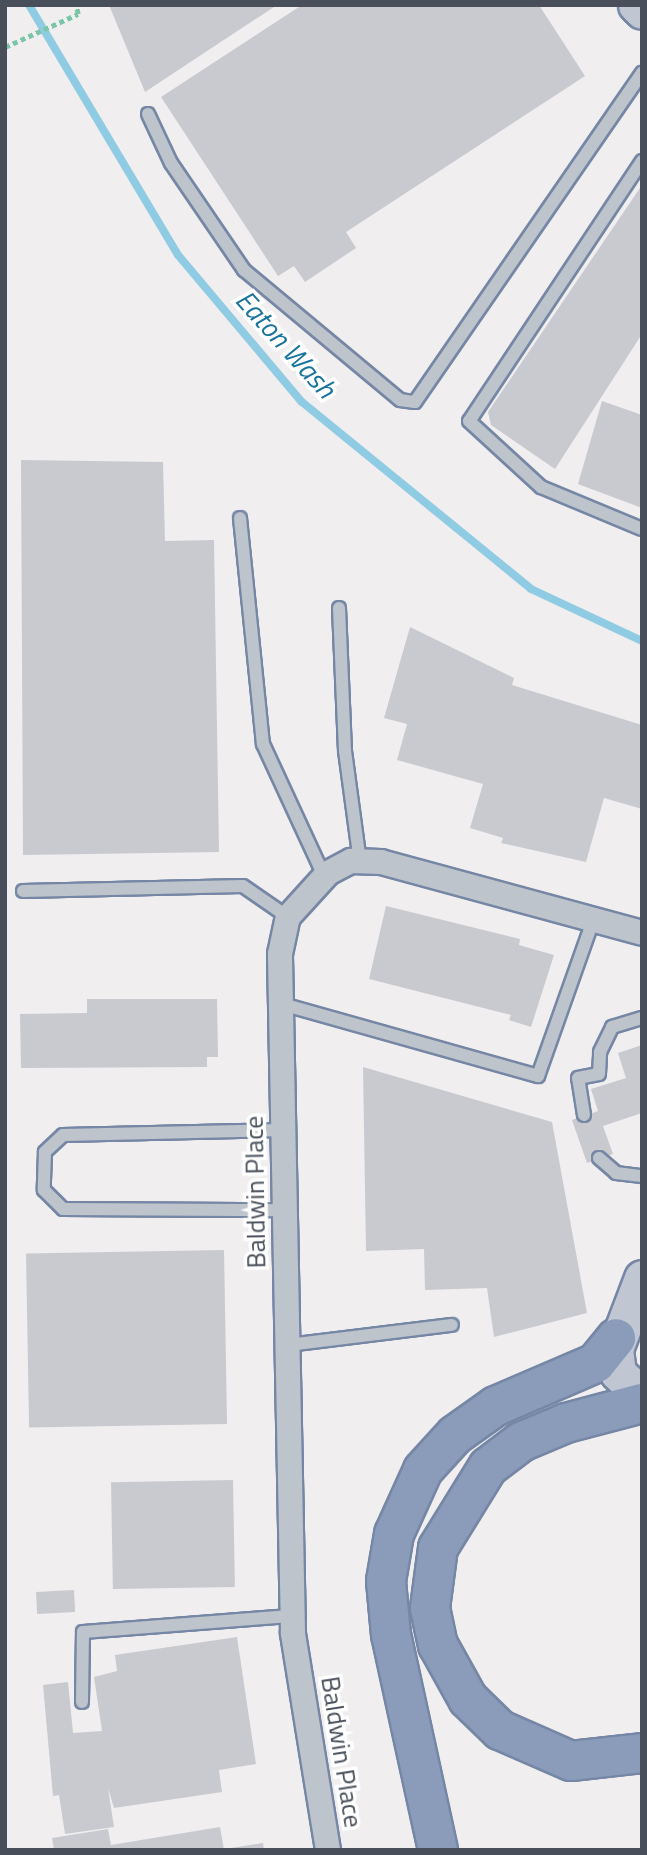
<!DOCTYPE html>
<html>
<head>
<meta charset="utf-8">
<style>
	body { margin:0 }
	#map { position:relative; width:647px; height:1855px; overflow:hidden; background:#f0eeee; font-family:"Titillium Web",sans-serif }
	div>[style] { position:absolute }
	.stream>* { height:8px; margin:-4px; padding:0 4px; transform-origin:4px; border-radius:4px; background:#90cbe4 }
	.building>* { inset:0; background:#c9cad0; transform-origin:0 0 }
	.path>* { height:4.5px; margin-top:-2.25px; transform-origin:0; background:repeating-linear-gradient(90deg,#7bc6a8 0 5px,transparent 0 8.5px) }
	.roads { filter:drop-shadow(2px 0 #7587a5) drop-shadow(-2px 0 #7587a5) drop-shadow(0 2px #7587a5) drop-shadow(0 -2px #7587a5) }
	.lane>* { height:12px; margin:-6px; padding:0 6px; transform-origin:6px; border-radius:6px; background:#bec4cc }
	.street>* { height:24px; margin:-12px; padding:0 12px; transform-origin:12px; border-radius:12px; background:#bec4cc }
	.secondary>* { height:35px; margin:-17.5px; padding:0 17.5px; transform-origin:17.5px; border-radius:17.5px; background:#c0c7d3 }
	.highway>* { height:38px; margin:-19px; padding:0 19px; transform-origin:19px; border-radius:19px; background:#8a9cb9 }
	span { translate:-50% -50%; white-space:nowrap; text-align:center; line-height:1.15; -webkit-text-stroke:7px #fff; paint-order:stroke }
	.street-label { font-size:26px; color:#484f5a }
	.water-label { font-size:28px; color:#18749d; font-style:italic }
	.frame { position:absolute; inset:0; border:7px solid #484f5a; pointer-events:none }
</style>
</head>
<body>
<div id="map">
	<div class="stream">
		<div style="left:29px;top:5px;width:291px;rotate:59.2deg"></div>
		<div style="left:178px;top:255px;width:192px;rotate:49.9deg"></div>
		<div style="left:302px;top:402px;width:296px;rotate:39.2deg"></div>
		<div style="left:531px;top:589px;width:123px;rotate:25.1deg"></div>
	</div>
	<div class="building">
		<div style="clip-path:polygon(109px 5px,277px 5px,145px 92px)"></div>
		<div style="clip-path:polygon(302px 5px,539px 5px,585px 76px,346px 232px,356px 248px,305px 282px,294px 266px,278px 276px,161px 97px)"></div>
		<div style="clip-path:polygon(642px 185px,642px 334px,555px 469px,491px 425px,488px 412px)"></div>
		<div style="clip-path:polygon(602px 401px,642px 415px,642px 508px,578px 484px)"></div>
		<div style="clip-path:polygon(21px 460px,163px 462px,165px 541px,214px 540px,219px 852px,23px 855px)"></div>
		<div style="clip-path:polygon(410px 627px,514px 678px,512px 685px,642px 725px,642px 809px,604px 798px,586px 862px,501px 843px,503px 838px,470px 828px,483px 784px,397px 760px,407px 724px,384px 718px)"></div>
		<div style="clip-path:polygon(386px 906px,520px 939px,519px 945px,554px 955px,531px 1027px,509px 1020px,511px 1015px,369px 979px)"></div>
		<div style="clip-path:polygon(87px 999px,217px 999px,218px 1057px,207px 1057px,207px 1067px,21px 1068px,20px 1014px,87px 1013px)"></div>
		<div style="clip-path:polygon(642px 1045px,642px 1113px,603px 1126px,613px 1154px,587px 1163px,572px 1120px,598px 1111px,591px 1089px,626px 1078px,618px 1053px)"></div>
		<div style="clip-path:polygon(363px 1067px,552px 1122px,587px 1313px,494px 1337px,487px 1288px,425px 1290px,424px 1249px,366px 1251px)"></div>
		<div style="left:224px;top:1250px;width:174px;height:198px;rotate:89deg"></div>
		<div style="left:233px;top:1480px;width:107px;height:122px;rotate:89deg"></div>
		<div style="left:74px;top:1590px;width:22px;height:38px;rotate:87deg"></div>
		<div style="clip-path:polygon(237px 1637px,256px 1764px,219px 1770px,222px 1792px,114px 1808px,108px 1788px,114px 1827px,65px 1834px,59px 1795px,53px 1796px,43px 1685px,68px 1682px,73px 1733px,102px 1731px,94px 1677px,117px 1671px,115px 1655px)"></div>
		<div style="clip-path:polygon(220px 1827px,224px 1850px,54px 1850px,52px 1838px,108px 1829px,111px 1845px)"></div>
		<div style="clip-path:polygon(263px 1843px,264px 1850px,231px 1850px,231px 1848px)"></div>
	</div>
	<div class="path">
		<div style="left:5px;top:47px;width:80px;rotate:-24.3deg"></div>
		<div style="left:78px;top:14px;width:9px;rotate:-103deg"></div>
	</div>
	<div class="roads">
		<div class="lane">
			<div style="left:148px;top:114px;width:54px;rotate:64.9deg"></div>
			<div style="left:171px;top:163px;width:130px;rotate:55.7deg"></div>
			<div style="left:244px;top:270px;width:203px;rotate:39.8deg"></div>
			<div style="left:400px;top:400px;width:15px;rotate:8deg"></div>
			<div style="left:415px;top:402px;width:400px;rotate:-55.4deg"></div>
			<div style="left:642px;top:161px;width:312px;rotate:123.6deg"></div>
			<div style="left:469px;top:421px;width:98px;rotate:42.5deg"></div>
			<div style="left:541px;top:487px;width:109px;rotate:22.6deg"></div>
			<div style="left:240px;top:518px;width:227px;rotate:84.2deg"></div>
			<div style="left:263px;top:744px;width:145px;rotate:65.2deg"></div>
			<div style="left:339px;top:608px;width:143px;rotate:87.6deg"></div>
			<div style="left:345px;top:751px;width:112px;rotate:82.3deg"></div>
			<div style="left:23px;top:891px;width:220px;rotate:-1.3deg"></div>
			<div style="left:243px;top:886px;width:55px;rotate:34.6deg"></div>
			<div style="left:282px;top:1004px;width:266px;rotate:15.7deg"></div>
			<div style="left:538px;top:1076px;width:164px;rotate:-70.5deg"></div>
			<div style="left:584px;top:1115px;width:37px;rotate:-99deg"></div>
			<div style="left:578px;top:1078px;width:21px;rotate:-11deg"></div>
			<div style="left:599px;top:1074px;width:22px;rotate:-87deg"></div>
			<div style="left:600px;top:1052px;width:28px;rotate:-64deg"></div>
			<div style="left:612px;top:1027px;width:31px;rotate:-17deg"></div>
			<div style="left:284px;top:1130px;width:221px;rotate:178.7deg"></div>
			<div style="left:63px;top:1135px;width:25px;rotate:137deg"></div>
			<div style="left:45px;top:1152px;width:38px;rotate:92deg"></div>
			<div style="left:44px;top:1190px;width:27px;rotate:45deg"></div>
			<div style="left:63px;top:1209px;width:223px;rotate:0.3deg"></div>
			<div style="left:599px;top:1158px;width:23px;rotate:41deg"></div>
			<div style="left:616px;top:1173px;width:26px;rotate:7deg"></div>
			<div style="left:288px;top:1345px;width:165px;rotate:-7deg"></div>
			<div style="left:82px;top:1702px;width:70px;rotate:-89.2deg"></div>
			<div style="left:83px;top:1632px;width:211px;rotate:-4.4deg"></div>
		</div>
		<div class="street">
			<div style="left:328px;top:1850px;width:220px;rotate:-99.2deg"></div>
			<div style="left:293px;top:1633px;width:679px;rotate:-91.1deg"></div>
			<div style="left:280px;top:954px;width:38px;rotate:-78deg"></div>
			<div style="left:288px;top:917px;width:59px;rotate:-47.7deg"></div>
			<div style="left:328px;top:873px;width:26px;rotate:-28deg"></div>
			<div style="left:351px;top:861px;width:30px;rotate:2deg"></div>
			<div style="left:381px;top:862px;width:270px;rotate:15.2deg"></div>
		</div>
		<div class="secondary">
			<div style="left:636px;top:5px;width:8px;rotate:45deg"></div>
			<div style="left:642px;top:1278px;width:76px;rotate:110.8deg"></div>
			<div style="left:615px;top:1349px;width:24px;rotate:83deg"></div>
			<div style="left:618px;top:1373px;width:33px;rotate:43deg"></div>
		</div>
		<div class="highway">
			<div style="left:642px;top:1403px;width:79px;rotate:165.3deg"></div>
			<div style="left:566px;top:1423px;width:49px;rotate:157.1deg"></div>
			<div style="left:521px;top:1442px;width:41px;rotate:142.9deg"></div>
			<div style="left:488px;top:1467px;width:95px;rotate:121.7deg"></div>
			<div style="left:438px;top:1548px;width:61px;rotate:97.6deg"></div>
			<div style="left:430px;top:1608px;width:38px;rotate:78deg"></div>
			<div style="left:438px;top:1645px;width:62px;rotate:60.9deg"></div>
			<div style="left:468px;top:1699px;width:45px;rotate:44.1deg"></div>
			<div style="left:500px;top:1730px;width:77px;rotate:23.6deg"></div>
			<div style="left:571px;top:1761px;width:71px;rotate:-6.4deg"></div>
			<div style="left:438px;top:1850px;width:220px;rotate:-102.3deg"></div>
			<div style="left:391px;top:1635px;width:54px;rotate:-95.3deg"></div>
			<div style="left:386px;top:1581px;width:48px;rotate:-80.3deg"></div>
			<div style="left:394px;top:1534px;width:70px;rotate:-65.6deg"></div>
			<div style="left:423px;top:1470px;width:47px;rotate:-47.6deg"></div>
			<div style="left:455px;top:1435px;width:50px;rotate:-35.3deg"></div>
			<div style="left:496px;top:1406px;width:109px;rotate:-23.3deg"></div>
			<div style="left:596px;top:1363px;width:32px;rotate:-51deg"></div>
		</div>
	</div>
	<div class="street-label">
		<span style="left:255px;top:1192px;rotate:-91deg">Baldwin Place</span>
		<span style="left:342px;top:1752px;rotate:81deg">Baldwin Place</span>
	</div>
	<div class="water-label">
		<span style="left:286px;top:344px;rotate:48deg">Eaton Wash</span>
	</div>
	<div class="frame"></div>
</div>
</body>
</html>
